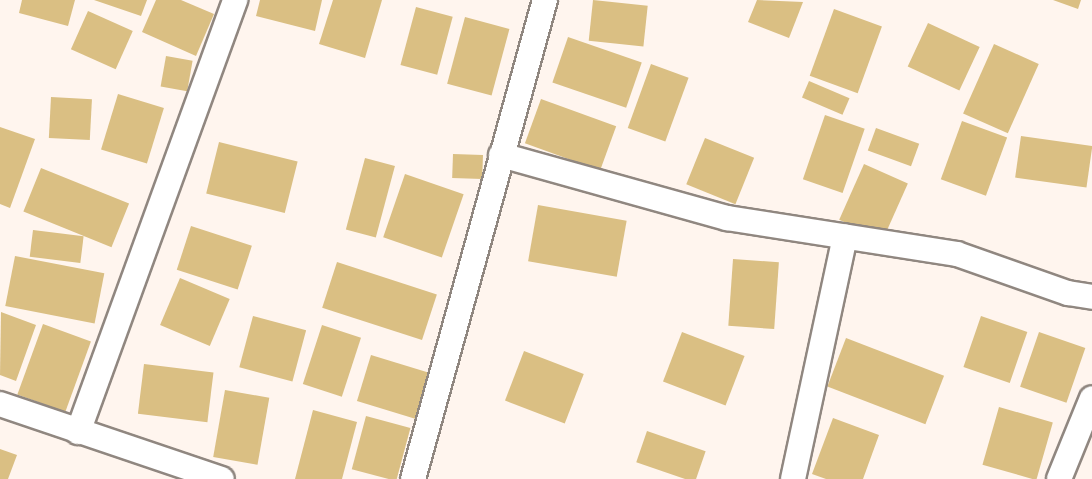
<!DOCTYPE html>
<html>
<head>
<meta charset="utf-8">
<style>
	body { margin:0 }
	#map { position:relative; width:1092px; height:479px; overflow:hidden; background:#fff5ee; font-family:Ubuntu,sans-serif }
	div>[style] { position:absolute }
	.building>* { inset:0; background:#dabf83; transform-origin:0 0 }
	.roads { filter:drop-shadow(2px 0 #908780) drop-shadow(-2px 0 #908780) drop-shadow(0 2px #908780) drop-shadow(0 -2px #908780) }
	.street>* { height:24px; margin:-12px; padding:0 12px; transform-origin:12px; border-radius:12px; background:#fff }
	span { translate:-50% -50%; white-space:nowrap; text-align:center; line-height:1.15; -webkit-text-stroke:4.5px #fff; paint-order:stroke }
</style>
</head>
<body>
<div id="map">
	<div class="building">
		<div style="clip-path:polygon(22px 0,75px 0,68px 26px,19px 13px)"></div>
		<div style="clip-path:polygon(94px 0,147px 0,141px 16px)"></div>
		<div style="clip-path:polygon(156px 0,181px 0,214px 14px,196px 56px,142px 32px)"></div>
		<div style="clip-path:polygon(260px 0,322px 0,315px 31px,256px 16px)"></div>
		<div style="clip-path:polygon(333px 0,382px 0,365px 58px,319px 44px)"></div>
		<div style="left:593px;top:0;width:55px;height:41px;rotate:6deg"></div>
		<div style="clip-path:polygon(757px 0,803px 2px,789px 38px,748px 22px)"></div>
		<div style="clip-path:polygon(1053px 0,1081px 0,1078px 9px)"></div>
		<div style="left:416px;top:7px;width:38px;height:60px;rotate:15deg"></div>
		<div style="left:834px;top:9px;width:51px;height:71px;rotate:20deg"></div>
		<div style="left:88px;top:11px;width:49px;height:42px;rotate:24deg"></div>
		<div style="left:465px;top:17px;width:46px;height:69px;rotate:15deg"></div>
		<div style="left:928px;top:23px;width:57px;height:48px;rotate:25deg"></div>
		<div style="left:568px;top:37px;width:78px;height:48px;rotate:19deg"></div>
		<div style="left:994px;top:44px;width:49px;height:76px;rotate:24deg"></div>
		<div style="left:166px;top:56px;width:27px;height:31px;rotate:10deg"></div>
		<div style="left:651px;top:64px;width:40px;height:68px;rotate:20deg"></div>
		<div style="left:809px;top:81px;width:44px;height:18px;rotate:23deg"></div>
		<div style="left:118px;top:94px;width:48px;height:58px;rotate:17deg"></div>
		<div style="left:51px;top:97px;width:41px;height:41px;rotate:3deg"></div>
		<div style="left:541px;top:99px;width:80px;height:47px;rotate:20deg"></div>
		<div style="left:825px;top:115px;width:42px;height:68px;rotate:19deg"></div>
		<div style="left:962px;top:121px;width:48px;height:62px;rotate:20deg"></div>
		<div style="clip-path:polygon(0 127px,35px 139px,10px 208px,0 204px)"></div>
		<div style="left:876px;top:128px;width:46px;height:24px;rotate:20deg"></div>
		<div style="left:1021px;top:136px;width:72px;height:42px;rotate:8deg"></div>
		<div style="left:705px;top:138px;width:53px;height:50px;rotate:22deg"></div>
		<div style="left:219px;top:142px;width:81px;height:53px;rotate:14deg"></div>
		<div style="left:453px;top:154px;width:30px;height:24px;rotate:2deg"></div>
		<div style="left:365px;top:158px;width:31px;height:74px;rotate:15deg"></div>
		<div style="left:864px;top:164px;width:48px;height:61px;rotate:24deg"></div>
		<div style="left:41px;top:168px;width:95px;height:47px;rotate:22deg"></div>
		<div style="left:405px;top:174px;width:62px;height:67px;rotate:19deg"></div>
		<div style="left:538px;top:205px;width:90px;height:57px;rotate:10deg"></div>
		<div style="left:191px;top:226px;width:64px;height:46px;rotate:18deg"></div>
		<div style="left:33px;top:230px;width:51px;height:27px;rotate:7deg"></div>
		<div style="left:15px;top:256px;width:91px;height:51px;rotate:11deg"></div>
		<div style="left:733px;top:259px;width:46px;height:67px;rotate:4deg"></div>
		<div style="left:337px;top:262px;width:105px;height:48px;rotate:18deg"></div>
		<div style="left:180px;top:278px;width:54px;height:51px;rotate:23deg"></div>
		<div style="clip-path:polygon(1px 312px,36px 325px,16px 381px,0 375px)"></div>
		<div style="left:253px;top:316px;width:55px;height:53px;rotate:15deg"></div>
		<div style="left:981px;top:316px;width:49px;height:54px;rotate:19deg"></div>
		<div style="left:43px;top:324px;width:51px;height:75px;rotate:20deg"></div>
		<div style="left:322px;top:325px;width:41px;height:62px;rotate:18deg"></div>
		<div style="left:682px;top:332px;width:67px;height:53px;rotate:21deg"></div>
		<div style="left:1039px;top:332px;width:49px;height:58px;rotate:19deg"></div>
		<div style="left:846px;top:338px;width:105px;height:52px;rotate:21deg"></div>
		<div style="left:524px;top:351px;width:64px;height:53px;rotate:21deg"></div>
		<div style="left:371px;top:355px;width:65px;height:48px;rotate:17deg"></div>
		<div style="left:144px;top:364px;width:70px;height:50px;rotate:7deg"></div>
		<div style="left:225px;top:390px;width:45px;height:68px;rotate:10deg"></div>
		<div style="left:999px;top:407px;width:56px;height:60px;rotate:16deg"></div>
		<div style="clip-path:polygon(313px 410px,357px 422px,342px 479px,295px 479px)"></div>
		<div style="left:366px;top:416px;width:46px;height:55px;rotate:15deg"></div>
		<div style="clip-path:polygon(833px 418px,879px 435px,863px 479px,826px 479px,812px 474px)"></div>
		<div style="left:647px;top:431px;width:62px;height:33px;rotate:19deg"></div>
		<div style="clip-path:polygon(0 449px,17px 455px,8px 479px,0 479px)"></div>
	</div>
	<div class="roads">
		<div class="street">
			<div style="left:501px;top:155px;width:235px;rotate:15.6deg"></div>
			<div style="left:727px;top:218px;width:233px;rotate:8.9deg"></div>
			<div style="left:957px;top:254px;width:118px;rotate:19.4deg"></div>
			<div style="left:1068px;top:293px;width:24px;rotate:9deg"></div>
			<div style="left:0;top:404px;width:234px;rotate:18.7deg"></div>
			<div style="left:78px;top:432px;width:460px;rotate:-70deg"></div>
			<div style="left:413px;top:479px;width:497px;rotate:-74.6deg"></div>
			<div style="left:793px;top:479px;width:248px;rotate:-77.9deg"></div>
			<div style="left:1059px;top:479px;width:87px;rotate:-67.8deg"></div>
		</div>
	</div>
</div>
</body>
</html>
